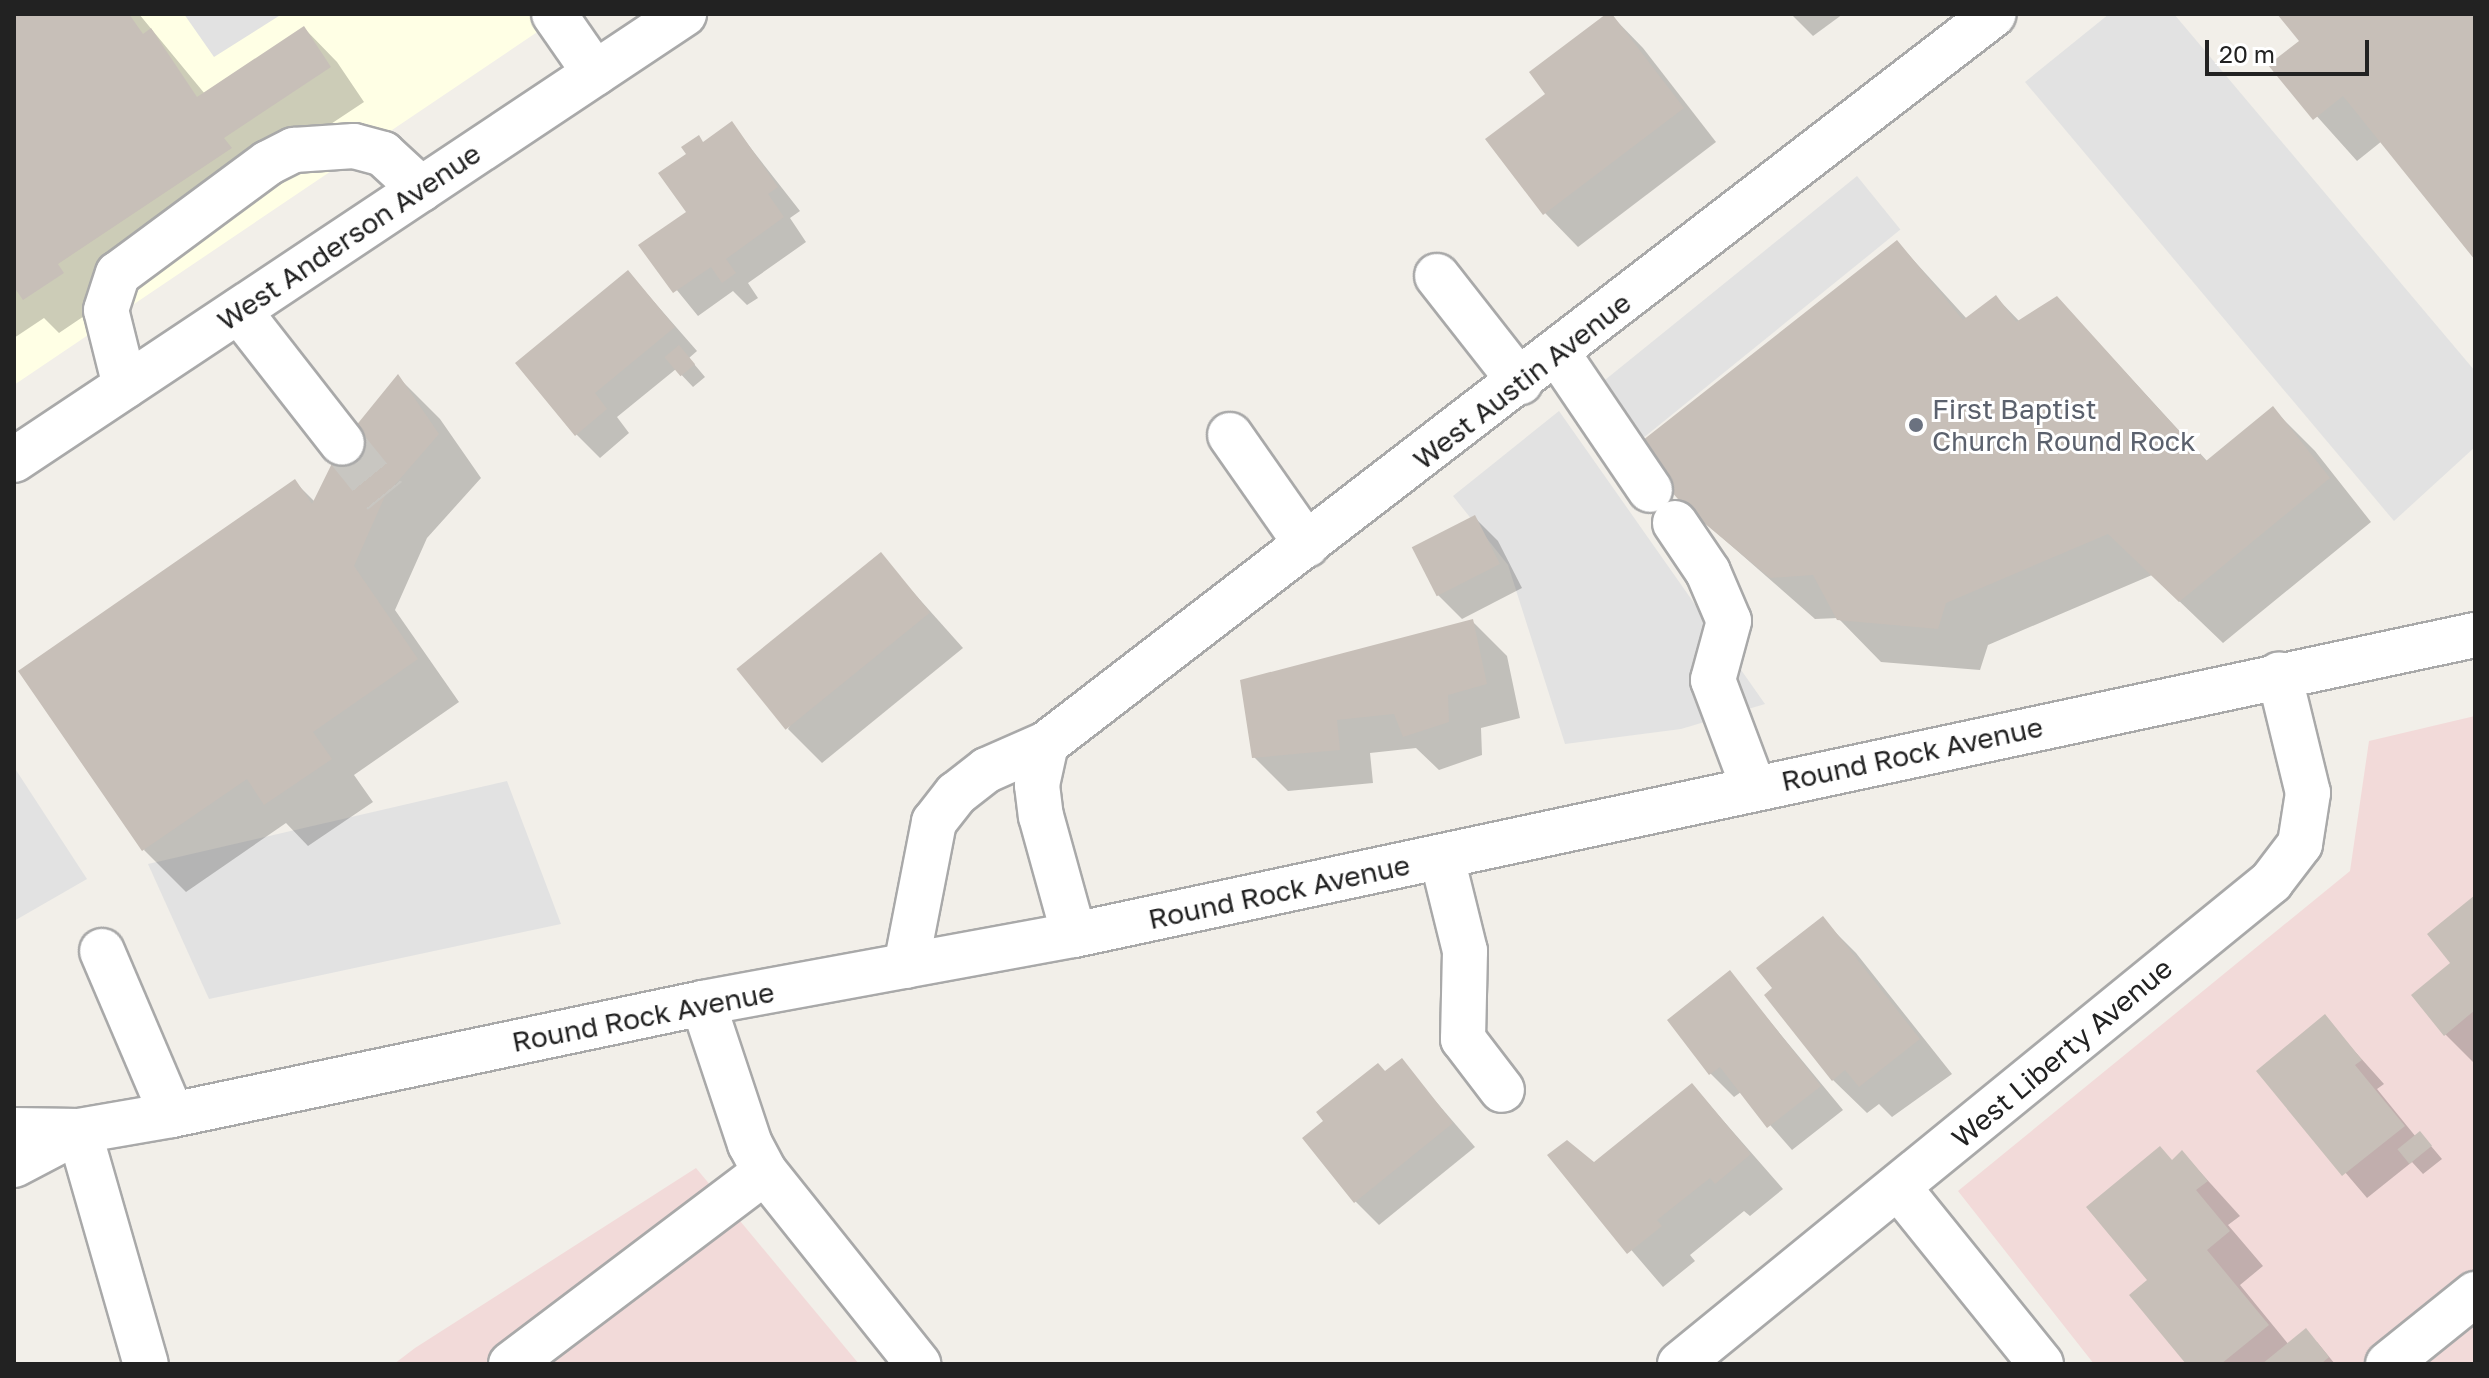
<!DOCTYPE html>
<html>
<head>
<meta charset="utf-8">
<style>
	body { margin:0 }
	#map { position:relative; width:2489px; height:1378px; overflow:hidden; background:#f2efe9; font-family:"Golos Text",sans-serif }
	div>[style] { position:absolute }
	.commercial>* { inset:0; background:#f2dad9 }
	.education>* { inset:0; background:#ffffe5 }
	.parking>* { inset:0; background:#e2e2e2; transform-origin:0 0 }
	.shadow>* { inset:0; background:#0003 }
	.building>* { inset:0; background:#c7bfb8; transform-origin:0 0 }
	.minor-tunnel>* { height:44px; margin-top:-22px; transform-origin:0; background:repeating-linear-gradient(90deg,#c8c6c1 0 44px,transparent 0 66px) }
	.roads { filter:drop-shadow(2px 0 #a9a9a9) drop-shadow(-2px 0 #a9a9a9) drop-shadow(0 2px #a9a9a9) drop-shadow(0 -2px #a9a9a9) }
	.minor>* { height:44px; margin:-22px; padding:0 22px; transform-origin:22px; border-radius:22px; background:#fff }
	.dots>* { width:22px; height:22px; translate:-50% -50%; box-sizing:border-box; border:4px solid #fff; border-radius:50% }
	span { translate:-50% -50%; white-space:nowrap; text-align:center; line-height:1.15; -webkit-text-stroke:6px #fff; paint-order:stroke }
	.street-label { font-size:28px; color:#222 }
	.worship-label { font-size:28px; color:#5b616d }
	.left { translate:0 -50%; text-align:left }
	.frame { position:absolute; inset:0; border:16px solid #222; pointer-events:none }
	.scale { position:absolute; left:2205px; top:40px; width:164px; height:36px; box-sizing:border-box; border:4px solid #222; border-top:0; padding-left:10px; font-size:24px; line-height:28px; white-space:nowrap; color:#222; -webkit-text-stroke:6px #fff; paint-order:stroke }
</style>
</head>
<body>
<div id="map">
	<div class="commercial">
		<div style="clip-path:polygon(2475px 716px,2475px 1364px,2094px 1364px,1958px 1191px,2350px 871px,2369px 741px)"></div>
		<div style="clip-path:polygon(696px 1168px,859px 1364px,394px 1364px,415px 1348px)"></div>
	</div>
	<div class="education">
		<div style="clip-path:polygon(14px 14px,564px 14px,14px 385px)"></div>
	</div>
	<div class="parking">
		<div style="clip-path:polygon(184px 14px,282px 14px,214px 57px)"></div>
		<div style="clip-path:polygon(2109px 14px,2174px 14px,2475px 371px,2475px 447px,2394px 521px,2025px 82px)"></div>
		<div style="left:1857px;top:176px;width:69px;height:347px;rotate:51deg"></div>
		<div style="clip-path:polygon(1559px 411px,1765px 704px,1681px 729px,1565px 744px,1508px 565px,1453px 496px)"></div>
		<div style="clip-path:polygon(14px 767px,87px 879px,14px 921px)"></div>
		<div style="clip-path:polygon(507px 781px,561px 924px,209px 999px,148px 864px)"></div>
	</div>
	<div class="shadow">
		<div style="clip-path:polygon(14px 14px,139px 14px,205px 94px,304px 28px,337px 62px,364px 102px,257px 173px,96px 308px,59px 333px,44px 318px,14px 338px)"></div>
		<div style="clip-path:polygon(1610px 14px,1643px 48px,1716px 142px,1578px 247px,1545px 213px,1548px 94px)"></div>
		<div style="clip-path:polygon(1791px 14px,1843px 14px,1813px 36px)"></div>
		<div style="clip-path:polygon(2280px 14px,2475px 14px,2475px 257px,2382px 141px,2357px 161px,2271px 65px,2302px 41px)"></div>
		<div style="clip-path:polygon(732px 124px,800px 211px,790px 218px,806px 242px,748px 283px,758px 298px,747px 305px,733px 291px,698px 316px,641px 246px,689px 213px,704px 144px)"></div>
		<div style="clip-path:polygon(1897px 242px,1967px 319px,1996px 297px,2020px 322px,2057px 298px,2208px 462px,2273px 409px,2315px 451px,2371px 522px,2223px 643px,2152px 575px,1988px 645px,1980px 670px,1881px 662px,1838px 618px,1815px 619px,1686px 506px)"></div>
		<div style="clip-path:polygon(628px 272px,697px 351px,689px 358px,705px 377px,693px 387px,676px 369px,617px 417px,629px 433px,600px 458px,576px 434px)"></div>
		<div style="clip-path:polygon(398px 377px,440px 419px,481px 478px,427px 538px,395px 610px,459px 702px,354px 775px,373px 802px,308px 846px,286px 823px,186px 892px,144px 850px,295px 482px,315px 502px)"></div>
		<div style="clip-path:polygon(1475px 518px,1498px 541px,1522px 588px,1462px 619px,1438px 595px)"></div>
		<div style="clip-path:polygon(880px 555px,963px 648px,822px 763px,788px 729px)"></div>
		<div style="clip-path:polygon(1473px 622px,1507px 656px,1520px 718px,1481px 728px,1482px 755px,1439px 770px,1416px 748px,1370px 753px,1373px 783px,1288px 791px,1254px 757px)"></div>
		<div style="clip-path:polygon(2475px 897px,2475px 1064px,2445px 1034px,2453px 963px)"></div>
		<div style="clip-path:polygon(1822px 919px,1856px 953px,1952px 1074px,1892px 1117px,1879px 1104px,1867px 1113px,1833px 1080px,1775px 989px)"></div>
		<div style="clip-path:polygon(1730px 973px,1843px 1110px,1792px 1150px,1741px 1092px,1734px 1097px,1711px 1074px,1670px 1020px)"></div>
		<div style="clip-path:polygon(2324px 1017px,2384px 1084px,2377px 1089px,2416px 1137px,2420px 1133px,2442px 1159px,2423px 1174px,2412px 1162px,2367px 1198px,2259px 1071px)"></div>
		<div style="clip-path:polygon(1401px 1061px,1475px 1147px,1379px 1225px,1355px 1201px,1386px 1074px)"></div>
		<div style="clip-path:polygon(1692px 1085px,1783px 1189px,1750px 1216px,1744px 1211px,1690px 1255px,1695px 1261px,1663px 1287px,1550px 1155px,1594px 1165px)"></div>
		<div style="clip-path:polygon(2182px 1152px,2240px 1216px,2228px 1225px,2263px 1266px,2240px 1285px,2289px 1345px,2317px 1342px,2335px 1364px,2189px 1364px,2150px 1281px,2173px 1161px)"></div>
	</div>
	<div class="building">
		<div style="clip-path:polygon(14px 14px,129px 14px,143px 34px,151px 28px,197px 97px,304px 26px,331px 67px,224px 138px,232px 148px,58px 264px,64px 273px,23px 300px,14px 287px)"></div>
		<div style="clip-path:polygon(1606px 14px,1612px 14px,1684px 108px,1543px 215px,1485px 139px,1545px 94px,1529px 72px)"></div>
		<div style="clip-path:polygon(2277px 14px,2475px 14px,2475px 260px,2343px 96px,2313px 120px,2268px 65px,2299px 41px)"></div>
		<div style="clip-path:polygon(732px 121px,778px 187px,768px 194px,784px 217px,726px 259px,736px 273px,722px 283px,711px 267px,673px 293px,638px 245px,686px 212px,658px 173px,686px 154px,681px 147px,699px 135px,703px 142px)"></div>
		<div style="clip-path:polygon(1897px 240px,1963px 320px,1996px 295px,2016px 322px,2057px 296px,2206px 461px,2273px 406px,2330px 478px,2179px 602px,2108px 534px,1946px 603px,1938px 629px,1837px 620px,1813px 575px,1770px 578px,1685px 507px,1633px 448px)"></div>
		<div style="clip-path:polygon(628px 270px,675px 327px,595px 393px,607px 409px,575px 436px,515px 363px)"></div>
		<div style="left:679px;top:345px;width:25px;height:19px;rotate:50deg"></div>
		<div style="clip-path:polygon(398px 374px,439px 434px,385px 496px,354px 566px,418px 659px,313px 732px,332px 759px,264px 805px,247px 779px,142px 851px,18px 671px,295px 479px,312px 504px,342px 443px)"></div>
		<div style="left:1475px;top:515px;width:55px;height:71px;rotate:63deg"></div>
		<div style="left:881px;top:552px;width:78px;height:186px;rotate:51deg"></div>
		<div style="clip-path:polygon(1473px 619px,1487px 684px,1448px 695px,1449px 722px,1403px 737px,1394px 714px,1337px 720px,1340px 750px,1252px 758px,1240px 680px)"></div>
		<div style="clip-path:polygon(2475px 895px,2475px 1010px,2444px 1036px,2411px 995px,2450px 963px,2427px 934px)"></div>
		<div style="clip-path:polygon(1823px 916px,1920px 1039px,1859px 1087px,1845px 1070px,1832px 1081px,1764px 995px,1772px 988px,1756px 968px)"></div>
		<div style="clip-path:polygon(1730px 970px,1821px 1086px,1767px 1128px,1720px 1067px,1709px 1075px,1667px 1020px)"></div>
		<div style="clip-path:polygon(2325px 1014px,2362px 1060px,2355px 1065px,2405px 1126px,2342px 1176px,2256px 1071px)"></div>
		<div style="clip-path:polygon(1402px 1058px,1453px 1123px,1354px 1203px,1302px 1138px,1323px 1121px,1316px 1112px,1378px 1063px,1385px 1071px)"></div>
		<div style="clip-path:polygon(1692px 1083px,1751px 1154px,1715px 1184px,1710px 1178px,1657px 1220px,1662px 1226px,1627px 1254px,1547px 1155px,1567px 1140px,1594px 1162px)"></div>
		<div style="left:2420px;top:1131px;width:19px;height:29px;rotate:51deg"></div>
		<div style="clip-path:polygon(2160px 1146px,2172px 1160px,2182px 1150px,2208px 1181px,2196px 1190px,2230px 1231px,2207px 1250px,2269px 1325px,2221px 1364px,2186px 1364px,2129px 1295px,2147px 1280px,2086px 1207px)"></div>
		<div style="clip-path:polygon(2306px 1328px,2329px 1357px,2321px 1364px,2262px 1364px)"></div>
	</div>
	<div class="minor-tunnel">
		<div style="left:342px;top:443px;width:68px;rotate:50.9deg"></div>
	</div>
	<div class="roads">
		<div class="minor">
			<div style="left:554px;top:14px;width:72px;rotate:55.2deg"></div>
			<div style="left:1437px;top:276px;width:135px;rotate:51.9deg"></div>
			<div style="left:239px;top:311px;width:167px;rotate:52deg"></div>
			<div style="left:1558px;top:354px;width:164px;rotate:55.9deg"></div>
			<div style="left:125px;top:386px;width:78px;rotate:-104deg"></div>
			<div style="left:106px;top:310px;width:38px;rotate:-72deg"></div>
			<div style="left:118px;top:274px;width:187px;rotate:-36.5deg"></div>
			<div style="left:268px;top:163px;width:29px;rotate:-27deg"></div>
			<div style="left:294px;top:150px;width:60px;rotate:-3.8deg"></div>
			<div style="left:354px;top:146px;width:30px;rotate:15deg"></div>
			<div style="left:383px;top:154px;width:52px;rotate:42.6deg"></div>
			<div style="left:1230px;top:435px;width:134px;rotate:55deg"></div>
			<div style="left:14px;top:460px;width:805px;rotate:-33.65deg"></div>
			<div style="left:1675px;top:523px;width:59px;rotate:56deg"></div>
			<div style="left:1708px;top:572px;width:53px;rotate:66.8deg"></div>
			<div style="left:1729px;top:621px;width:61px;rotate:105.2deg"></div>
			<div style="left:1713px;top:680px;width:116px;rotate:69.4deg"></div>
			<div style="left:1046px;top:744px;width:42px;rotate:102.4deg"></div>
			<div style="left:1037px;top:785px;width:31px;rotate:83deg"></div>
			<div style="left:1041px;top:816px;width:123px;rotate:74.5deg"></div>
			<div style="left:1442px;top:858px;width:96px;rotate:76.1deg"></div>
			<div style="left:1465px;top:951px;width:88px;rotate:91.3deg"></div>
			<div style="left:1463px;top:1039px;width:64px;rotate:52.6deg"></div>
			<div style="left:102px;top:951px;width:178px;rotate:66.9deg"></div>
			<div style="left:906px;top:966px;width:147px;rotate:-79deg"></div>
			<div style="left:934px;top:822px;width:36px;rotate:-52deg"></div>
			<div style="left:956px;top:794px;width:39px;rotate:-38deg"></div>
			<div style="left:987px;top:770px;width:64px;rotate:-23.8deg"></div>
			<div style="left:1046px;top:744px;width:1196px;rotate:-37.6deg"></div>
			<div style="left:703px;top:1003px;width:149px;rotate:71.6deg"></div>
			<div style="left:750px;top:1144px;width:32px;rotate:62deg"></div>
			<div style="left:765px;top:1172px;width:246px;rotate:51.4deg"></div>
			<div style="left:14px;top:1130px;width:65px;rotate:0.9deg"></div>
			<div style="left:79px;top:1131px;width:94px;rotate:-9.8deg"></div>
			<div style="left:172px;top:1115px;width:543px;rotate:-11.91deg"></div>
			<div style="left:703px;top:1003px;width:377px;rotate:-10.4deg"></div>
			<div style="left:1074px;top:935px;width:1433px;rotate:-12.09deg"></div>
			<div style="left:79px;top:1131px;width:242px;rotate:74deg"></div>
			<div style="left:14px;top:1165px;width:71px;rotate:-27.6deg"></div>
			<div style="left:1899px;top:1188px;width:226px;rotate:51.1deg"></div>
			<div style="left:511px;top:1364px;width:318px;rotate:-37.1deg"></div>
			<div style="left:1680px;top:1364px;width:763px;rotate:-39.2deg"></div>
			<div style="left:2271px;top:882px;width:48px;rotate:-52.7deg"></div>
			<div style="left:2300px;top:844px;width:52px;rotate:-81.1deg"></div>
			<div style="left:2308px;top:793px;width:122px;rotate:-103.7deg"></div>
			<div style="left:2388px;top:1364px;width:112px;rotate:-38.8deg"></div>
		</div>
	</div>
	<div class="dots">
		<div style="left:1916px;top:425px;background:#6b7280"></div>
	</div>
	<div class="street-label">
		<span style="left:349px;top:237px;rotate:-34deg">West Anderson Avenue</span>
		<span style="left:1522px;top:381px;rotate:-38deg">West Austin Avenue</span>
		<span style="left:1912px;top:754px;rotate:-12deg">Round Rock Avenue</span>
		<span style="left:1279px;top:892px;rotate:-12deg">Round Rock Avenue</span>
		<span style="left:643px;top:1017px;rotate:-11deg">Round Rock Avenue</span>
		<span style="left:2062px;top:1053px;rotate:-40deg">West Liberty Avenue</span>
	</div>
	<div class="worship-label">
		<span class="left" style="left:1932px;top:425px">First Baptist<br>Church Round Rock</span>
	</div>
	<div class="frame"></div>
	<div class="scale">20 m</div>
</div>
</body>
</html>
